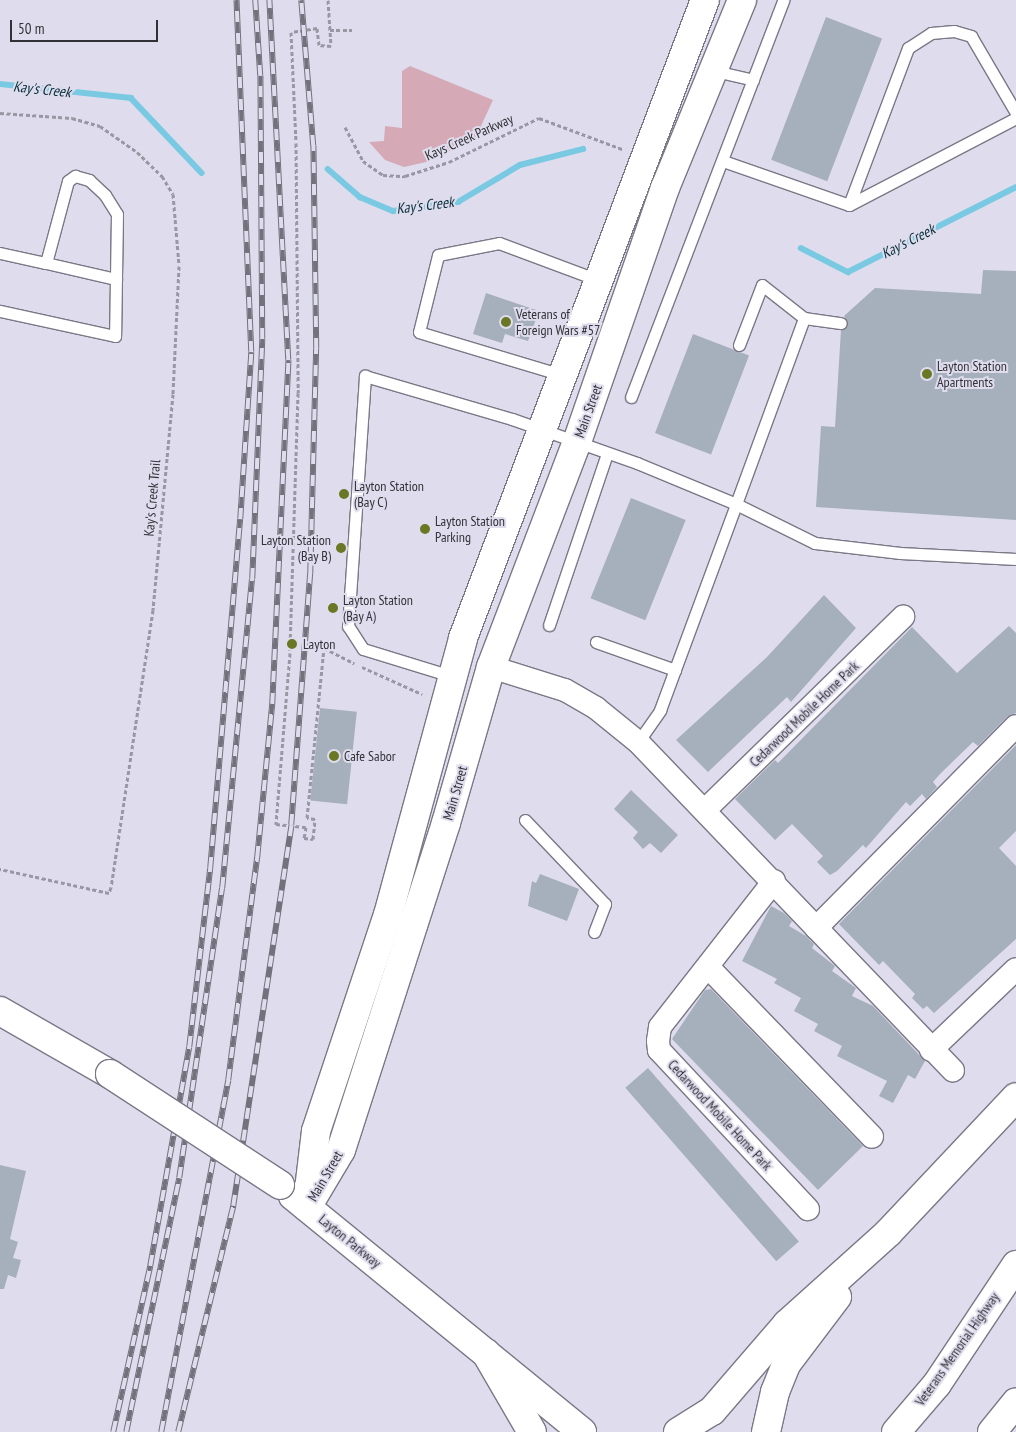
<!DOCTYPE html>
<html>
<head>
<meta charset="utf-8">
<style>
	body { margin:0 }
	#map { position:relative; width:1016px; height:1432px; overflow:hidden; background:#dfdded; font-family:"PT Sans Narrow",sans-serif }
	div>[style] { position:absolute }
	.green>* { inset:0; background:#d5a9b6 }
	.stream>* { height:5.5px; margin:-2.75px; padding:0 2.75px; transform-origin:2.75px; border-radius:2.75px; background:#7ac9e2 }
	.building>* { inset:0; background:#a6afbc; transform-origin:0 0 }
	.path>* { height:3px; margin-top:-1.5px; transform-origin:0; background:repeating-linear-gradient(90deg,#9997a3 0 4px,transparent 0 6.5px) }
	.roads { filter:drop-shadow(1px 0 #7a7886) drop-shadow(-1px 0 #7a7886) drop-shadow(0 1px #7a7886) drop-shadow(0 -1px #7a7886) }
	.lane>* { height:11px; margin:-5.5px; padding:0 5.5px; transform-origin:5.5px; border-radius:5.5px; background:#fff }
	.street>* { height:22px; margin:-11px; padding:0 11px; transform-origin:11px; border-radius:11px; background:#fff }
	.secondary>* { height:28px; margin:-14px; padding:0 14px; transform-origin:14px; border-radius:14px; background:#fff }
	.highway>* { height:28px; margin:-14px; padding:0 14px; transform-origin:14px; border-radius:14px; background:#fff }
	.rail>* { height:5.5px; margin-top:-2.75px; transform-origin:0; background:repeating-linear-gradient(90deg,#dfdded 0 11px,#73727c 0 22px); box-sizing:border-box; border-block:1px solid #73727c }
	.bridges { filter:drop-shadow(1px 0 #7a7886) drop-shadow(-1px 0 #7a7886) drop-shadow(0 1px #7a7886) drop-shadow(0 -1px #7a7886) }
	.secondary-bridge>* { height:28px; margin:-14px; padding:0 14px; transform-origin:14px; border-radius:14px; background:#fff }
	.dots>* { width:14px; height:14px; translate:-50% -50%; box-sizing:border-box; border:2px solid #dfdded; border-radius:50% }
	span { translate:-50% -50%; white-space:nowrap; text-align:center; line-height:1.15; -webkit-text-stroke:4px #dfdded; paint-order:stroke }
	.street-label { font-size:14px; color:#323137 }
	.poi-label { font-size:14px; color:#323137 }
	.left { translate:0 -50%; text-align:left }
	.right { translate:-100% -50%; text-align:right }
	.water-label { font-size:15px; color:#082f3a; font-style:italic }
	.scale { position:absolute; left:10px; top:20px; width:148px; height:22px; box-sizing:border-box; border:2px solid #323137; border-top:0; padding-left:6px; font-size:15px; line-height:18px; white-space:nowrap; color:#323137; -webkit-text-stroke:4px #dfdded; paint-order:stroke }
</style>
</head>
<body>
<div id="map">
	<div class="green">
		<div style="clip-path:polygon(410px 66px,493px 100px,475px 139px,426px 162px,404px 167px,385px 160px,369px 142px,384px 141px,385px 126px,402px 128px,402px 71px)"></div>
	</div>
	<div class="stream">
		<div style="left:0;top:84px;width:132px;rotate:6.1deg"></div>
		<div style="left:131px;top:98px;width:103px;rotate:46.6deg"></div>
		<div style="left:328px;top:169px;width:43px;rotate:41.2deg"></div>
		<div style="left:360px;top:197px;width:36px;rotate:23deg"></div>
		<div style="left:393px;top:211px;width:66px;rotate:-7.9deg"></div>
		<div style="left:458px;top:202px;width:72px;rotate:-30.8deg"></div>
		<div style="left:520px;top:165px;width:65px;rotate:-14.3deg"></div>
		<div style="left:801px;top:248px;width:53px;rotate:27.1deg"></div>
		<div style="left:848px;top:272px;width:188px;rotate:-26.8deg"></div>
	</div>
	<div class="building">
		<div style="left:826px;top:17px;width:60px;height:153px;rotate:21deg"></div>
		<div style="clip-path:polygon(983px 270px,1016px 271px,1016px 520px,816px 507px,821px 426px,835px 427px,841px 330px,848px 324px,844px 316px,875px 288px,981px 294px)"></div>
		<div style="clip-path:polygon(486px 293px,539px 311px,528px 341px,505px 334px,502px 343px,473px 334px)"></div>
		<div style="left:693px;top:334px;width:60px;height:106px;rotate:21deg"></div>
		<div style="left:631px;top:498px;width:59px;height:108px;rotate:22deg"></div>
		<div style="clip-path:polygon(824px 595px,856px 628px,791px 702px,787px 697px,708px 772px,676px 740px,767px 657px)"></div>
		<div style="clip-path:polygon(1009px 626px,1016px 633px,1016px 713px,1007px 717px,978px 746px,973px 742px,940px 774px,933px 782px,937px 787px,926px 799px,922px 794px,910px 806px,906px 802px,866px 848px,863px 845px,837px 871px,830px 875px,817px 862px,823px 856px,792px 824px,775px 840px,735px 799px,775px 760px,778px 763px,912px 627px,957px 673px)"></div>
		<div style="left:320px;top:708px;width:37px;height:93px;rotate:6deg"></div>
		<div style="clip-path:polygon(1016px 745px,1016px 831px,999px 848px,1016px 866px,1016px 939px,934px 1013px,927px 1006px,923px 1009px,912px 998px,915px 994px,883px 961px,879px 965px,839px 924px)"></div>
		<div style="clip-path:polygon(631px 790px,678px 835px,661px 853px,650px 843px,643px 849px,633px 838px,638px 832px,614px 809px)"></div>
		<div style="clip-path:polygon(540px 874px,579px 889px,567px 921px,528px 906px,532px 881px,536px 883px)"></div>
		<div style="clip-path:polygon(771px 906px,784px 913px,792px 921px,789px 926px,806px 936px,814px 944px,812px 948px,835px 966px,832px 971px,856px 988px,852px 996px,873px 1006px,925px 1061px,915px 1079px,908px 1075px,893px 1103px,879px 1096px,887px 1081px,837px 1056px,842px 1046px,814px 1031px,818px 1024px,794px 1011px,801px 998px,774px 983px,777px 979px,742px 961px)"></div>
		<div style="clip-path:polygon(711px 989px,863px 1146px,818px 1190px,672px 1039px,705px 990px)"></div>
		<div style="left:648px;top:1068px;width:230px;height:30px;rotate:49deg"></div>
		<div style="clip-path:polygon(0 1165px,26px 1171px,10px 1239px,18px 1242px,13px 1258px,21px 1260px,16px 1278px,8px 1275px,4px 1289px,0 1289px)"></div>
	</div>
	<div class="path">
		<div style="left:328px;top:0;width:46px;rotate:86.3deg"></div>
		<div style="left:331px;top:46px;width:12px;rotate:-175deg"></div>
		<div style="left:319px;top:45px;width:17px;rotate:-97deg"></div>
		<div style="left:317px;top:28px;width:26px;rotate:171deg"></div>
		<div style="left:291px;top:32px;width:111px;rotate:87.4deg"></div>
		<div style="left:296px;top:143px;width:250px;rotate:89.5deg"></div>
		<div style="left:298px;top:393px;width:260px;rotate:91.8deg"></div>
		<div style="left:290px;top:653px;width:172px;rotate:94.7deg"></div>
		<div style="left:276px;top:824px;width:30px;rotate:6deg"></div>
		<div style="left:306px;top:827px;width:11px;rotate:100deg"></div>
		<div style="left:304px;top:838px;width:9px;rotate:6deg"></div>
		<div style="left:313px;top:839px;width:20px;rotate:-84deg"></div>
		<div style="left:315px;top:819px;width:8px;rotate:-173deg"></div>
		<div style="left:307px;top:818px;width:171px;rotate:-84.3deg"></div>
		<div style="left:324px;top:648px;width:34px;rotate:27deg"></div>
		<div style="left:330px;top:30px;width:22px"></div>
		<div style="left:0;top:113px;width:72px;rotate:4deg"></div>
		<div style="left:72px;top:118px;width:29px;rotate:16deg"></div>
		<div style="left:100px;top:126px;width:45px;rotate:35.1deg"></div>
		<div style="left:137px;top:152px;width:35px;rotate:44deg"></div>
		<div style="left:162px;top:176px;width:21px;rotate:59deg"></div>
		<div style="left:173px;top:194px;width:72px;rotate:85.2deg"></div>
		<div style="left:179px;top:266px;width:128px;rotate:92.7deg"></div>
		<div style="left:173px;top:394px;width:217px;rotate:95.3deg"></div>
		<div style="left:153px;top:610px;width:280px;rotate:98.6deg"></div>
		<div style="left:111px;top:887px;width:6px;rotate:108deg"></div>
		<div style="left:109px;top:893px;width:112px;rotate:-167.6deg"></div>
		<div style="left:345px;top:127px;width:38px;rotate:62deg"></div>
		<div style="left:363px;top:161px;width:24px;rotate:35deg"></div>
		<div style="left:383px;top:175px;width:22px;rotate:3deg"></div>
		<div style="left:405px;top:176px;width:46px;rotate:-17.7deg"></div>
		<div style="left:449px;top:162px;width:100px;rotate:-26.1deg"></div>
		<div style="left:539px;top:118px;width:89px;rotate:20.5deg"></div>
		<div style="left:362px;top:667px;width:66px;rotate:24.2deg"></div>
	</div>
	<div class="roads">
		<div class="lane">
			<div style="left:715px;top:71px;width:39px;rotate:13deg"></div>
			<div style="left:723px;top:161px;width:133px;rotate:19.2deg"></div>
			<div style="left:849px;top:205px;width:188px;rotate:-27.5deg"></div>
			<div style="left:849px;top:205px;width:168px;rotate:-69.4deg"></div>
			<div style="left:908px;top:48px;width:27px;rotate:-33deg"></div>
			<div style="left:931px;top:33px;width:23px;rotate:-5deg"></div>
			<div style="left:954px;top:31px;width:18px;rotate:16deg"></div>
			<div style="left:971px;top:36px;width:89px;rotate:59.7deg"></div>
			<div style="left:0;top:253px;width:47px;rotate:12.3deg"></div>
			<div style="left:46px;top:263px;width:85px;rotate:-75deg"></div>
			<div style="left:68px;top:181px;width:9px;rotate:-36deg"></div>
			<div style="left:75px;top:176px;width:15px;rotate:16deg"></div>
			<div style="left:89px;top:180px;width:22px;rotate:43deg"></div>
			<div style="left:105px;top:195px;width:22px;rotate:58deg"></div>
			<div style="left:117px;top:214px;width:122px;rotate:90.9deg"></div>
			<div style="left:115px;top:336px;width:118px;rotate:-167.7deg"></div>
			<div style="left:46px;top:263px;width:72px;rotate:12.9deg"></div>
			<div style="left:739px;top:345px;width:64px;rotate:-69deg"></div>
			<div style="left:762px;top:285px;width:53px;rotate:38.2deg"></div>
			<div style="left:804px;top:318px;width:37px;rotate:8deg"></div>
			<div style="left:562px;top:375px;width:149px;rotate:-163.3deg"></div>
			<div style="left:419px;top:332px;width:79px;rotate:-76.1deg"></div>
			<div style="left:438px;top:255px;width:62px;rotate:-11.1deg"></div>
			<div style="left:499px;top:243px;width:106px;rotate:20.5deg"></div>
			<div style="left:631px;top:397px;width:425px;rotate:-69deg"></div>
			<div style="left:549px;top:625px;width:181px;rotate:-71.3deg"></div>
			<div style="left:596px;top:642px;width:84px;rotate:19.5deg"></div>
			<div style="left:451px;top:676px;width:92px;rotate:-162.9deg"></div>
			<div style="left:363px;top:649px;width:27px;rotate:-123deg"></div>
			<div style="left:348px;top:626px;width:251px;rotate:-86.1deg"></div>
			<div style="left:365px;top:376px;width:153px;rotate:16.3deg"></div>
			<div style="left:512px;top:419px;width:133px;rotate:19.4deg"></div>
			<div style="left:637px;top:463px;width:107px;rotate:22.5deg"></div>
			<div style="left:736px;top:504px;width:198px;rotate:-69.9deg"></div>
			<div style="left:638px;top:742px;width:39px;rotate:-55deg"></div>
			<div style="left:660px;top:710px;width:220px;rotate:-69.7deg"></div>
			<div style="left:736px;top:504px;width:88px;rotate:26.3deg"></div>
			<div style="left:815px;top:543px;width:86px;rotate:6.7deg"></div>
			<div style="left:900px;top:553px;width:116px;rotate:3deg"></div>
			<div style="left:525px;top:820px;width:116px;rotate:46.4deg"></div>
			<div style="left:605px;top:904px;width:30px;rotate:111deg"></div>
		</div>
		<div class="street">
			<div style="left:491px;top:667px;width:77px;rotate:17.3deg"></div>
			<div style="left:565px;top:690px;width:36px;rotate:30deg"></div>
			<div style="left:596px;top:708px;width:54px;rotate:39deg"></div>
			<div style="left:638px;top:742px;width:455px;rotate:46.2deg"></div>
			<div style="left:705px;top:810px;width:277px;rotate:-44.3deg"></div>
			<div style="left:774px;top:881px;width:185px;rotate:128deg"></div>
			<div style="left:660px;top:1027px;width:14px;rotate:98deg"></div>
			<div style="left:658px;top:1041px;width:9px;rotate:84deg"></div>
			<div style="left:659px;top:1050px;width:218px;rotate:46.9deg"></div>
			<div style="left:816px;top:928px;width:284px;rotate:-45.3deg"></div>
			<div style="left:708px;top:967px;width:236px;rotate:46deg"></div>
			<div style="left:931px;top:1050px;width:117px;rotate:-43.6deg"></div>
		</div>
		<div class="secondary">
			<div style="left:0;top:1011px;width:127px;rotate:29.8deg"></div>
			<div style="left:293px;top:1196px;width:373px;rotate:39.2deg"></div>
			<div style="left:308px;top:1198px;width:67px;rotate:-83.2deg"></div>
			<div style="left:316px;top:1131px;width:228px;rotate:-71.6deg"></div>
			<div style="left:388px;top:915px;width:287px;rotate:-74.8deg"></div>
			<div style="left:463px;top:638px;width:682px;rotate:-69.23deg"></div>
			<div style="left:307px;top:1207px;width:66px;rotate:-59.2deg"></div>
			<div style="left:341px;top:1150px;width:343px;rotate:-72.2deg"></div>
			<div style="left:446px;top:823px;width:162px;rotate:-73.9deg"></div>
			<div style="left:491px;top:667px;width:241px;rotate:-69.1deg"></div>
			<div style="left:577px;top:442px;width:269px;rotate:-70.9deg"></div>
			<div style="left:665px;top:188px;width:203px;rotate:-67.7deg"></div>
		</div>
		<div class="highway">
			<div style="left:486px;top:1353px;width:91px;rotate:59.8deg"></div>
			<div style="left:678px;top:1432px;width:40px;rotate:-32deg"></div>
			<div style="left:712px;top:1411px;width:115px;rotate:-49.2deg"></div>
			<div style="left:787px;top:1324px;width:137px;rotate:-42deg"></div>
			<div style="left:889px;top:1232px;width:185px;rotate:-46.7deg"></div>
			<div style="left:766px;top:1432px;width:41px;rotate:-77.3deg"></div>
			<div style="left:775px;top:1392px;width:31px;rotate:-68deg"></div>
			<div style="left:787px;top:1363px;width:83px;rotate:-52.9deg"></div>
			<div style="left:896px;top:1432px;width:63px;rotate:-49.5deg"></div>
			<div style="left:937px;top:1384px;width:143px;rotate:-56.4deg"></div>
			<div style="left:992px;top:1432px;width:38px;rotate:-51deg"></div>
		</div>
	</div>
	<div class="rail">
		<div style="left:113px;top:1432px;width:170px;rotate:-77.4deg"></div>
		<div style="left:150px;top:1266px;width:222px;rotate:-79.9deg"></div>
		<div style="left:189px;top:1047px;width:180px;rotate:-83.3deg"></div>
		<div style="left:210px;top:868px;width:350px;rotate:-85.1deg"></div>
		<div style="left:240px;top:519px;width:167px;rotate:-86.2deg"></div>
		<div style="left:251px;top:352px;width:352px;rotate:-92.4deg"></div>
		<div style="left:126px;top:1432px;width:259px;rotate:-78.2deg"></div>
		<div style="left:179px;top:1178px;width:293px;rotate:-81.6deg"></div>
		<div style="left:222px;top:888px;width:310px;rotate:-84.5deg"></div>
		<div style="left:252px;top:579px;width:240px;rotate:-87.6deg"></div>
		<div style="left:262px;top:339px;width:263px;rotate:-90.4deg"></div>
		<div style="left:260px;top:76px;width:76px;rotate:-93.8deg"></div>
		<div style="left:161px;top:1432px;width:358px;rotate:-79.2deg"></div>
		<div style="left:228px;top:1080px;width:225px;rotate:-82.6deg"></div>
		<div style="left:257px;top:857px;width:154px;rotate:-84.4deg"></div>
		<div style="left:272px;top:704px;width:344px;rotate:-87.3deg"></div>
		<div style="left:288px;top:360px;width:361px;rotate:-93deg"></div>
		<div style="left:178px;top:1432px;width:233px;rotate:-76.3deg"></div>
		<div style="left:233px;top:1206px;width:385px;rotate:-81.3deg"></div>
		<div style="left:291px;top:825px;width:252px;rotate:-85.7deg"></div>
		<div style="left:310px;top:574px;width:225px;rotate:-88.5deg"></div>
		<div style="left:316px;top:349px;width:203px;rotate:-90.8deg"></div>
		<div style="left:313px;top:146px;width:146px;rotate:-94.7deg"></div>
	</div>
	<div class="bridges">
		<div class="secondary-bridge">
			<div style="left:110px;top:1074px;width:203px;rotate:33.1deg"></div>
		</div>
	</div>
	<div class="dots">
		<div style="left:506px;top:322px;background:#6a7724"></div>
		<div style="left:927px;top:374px;background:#6a7724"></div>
		<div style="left:344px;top:494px;background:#6a7724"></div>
		<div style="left:425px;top:529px;background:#6a7724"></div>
		<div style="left:341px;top:548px;background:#6a7724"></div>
		<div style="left:333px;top:608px;background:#6a7724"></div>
		<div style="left:292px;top:644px;background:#6a7724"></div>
		<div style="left:334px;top:756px;background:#6a7724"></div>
	</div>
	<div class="street-label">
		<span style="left:469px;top:137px;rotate:-24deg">Kays Creek Parkway</span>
		<span style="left:588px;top:411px;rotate:-70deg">Main Street</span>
		<span style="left:152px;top:498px;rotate:-85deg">Kay's Creek Trail</span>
		<span style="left:804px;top:714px;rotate:-44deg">Cedarwood Mobile Home Park</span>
		<span style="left:455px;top:793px;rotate:-74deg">Main Street</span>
		<span style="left:720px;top:1115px;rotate:47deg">Cedarwood Mobile Home Park</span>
		<span style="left:325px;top:1176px;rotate:-60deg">Main Street</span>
		<span style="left:350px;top:1241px;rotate:39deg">Layton Parkway</span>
		<span style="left:957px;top:1349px;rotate:-55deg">Veterans Memorial Highway</span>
	</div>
	<div class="poi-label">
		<span class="left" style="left:516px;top:322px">Veterans of<br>Foreign Wars #57</span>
		<span class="left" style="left:937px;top:374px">Layton Station<br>Apartments</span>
		<span class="left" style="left:354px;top:494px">Layton Station<br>(Bay C)</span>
		<span class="left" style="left:435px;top:529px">Layton Station<br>Parking</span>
		<span class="right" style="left:331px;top:548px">Layton Station<br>(Bay B)</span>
		<span class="left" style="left:343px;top:608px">Layton Station<br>(Bay A)</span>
		<span class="left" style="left:303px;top:644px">Layton</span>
		<span class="left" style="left:344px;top:756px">Cafe Sabor</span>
	</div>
	<div class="water-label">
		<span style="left:42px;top:89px;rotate:6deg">Kay's Creek</span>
		<span style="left:425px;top:205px;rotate:-7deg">Kay's Creek</span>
		<span style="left:908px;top:241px;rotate:-27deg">Kay's Creek</span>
	</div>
	<div class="scale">50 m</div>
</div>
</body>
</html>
